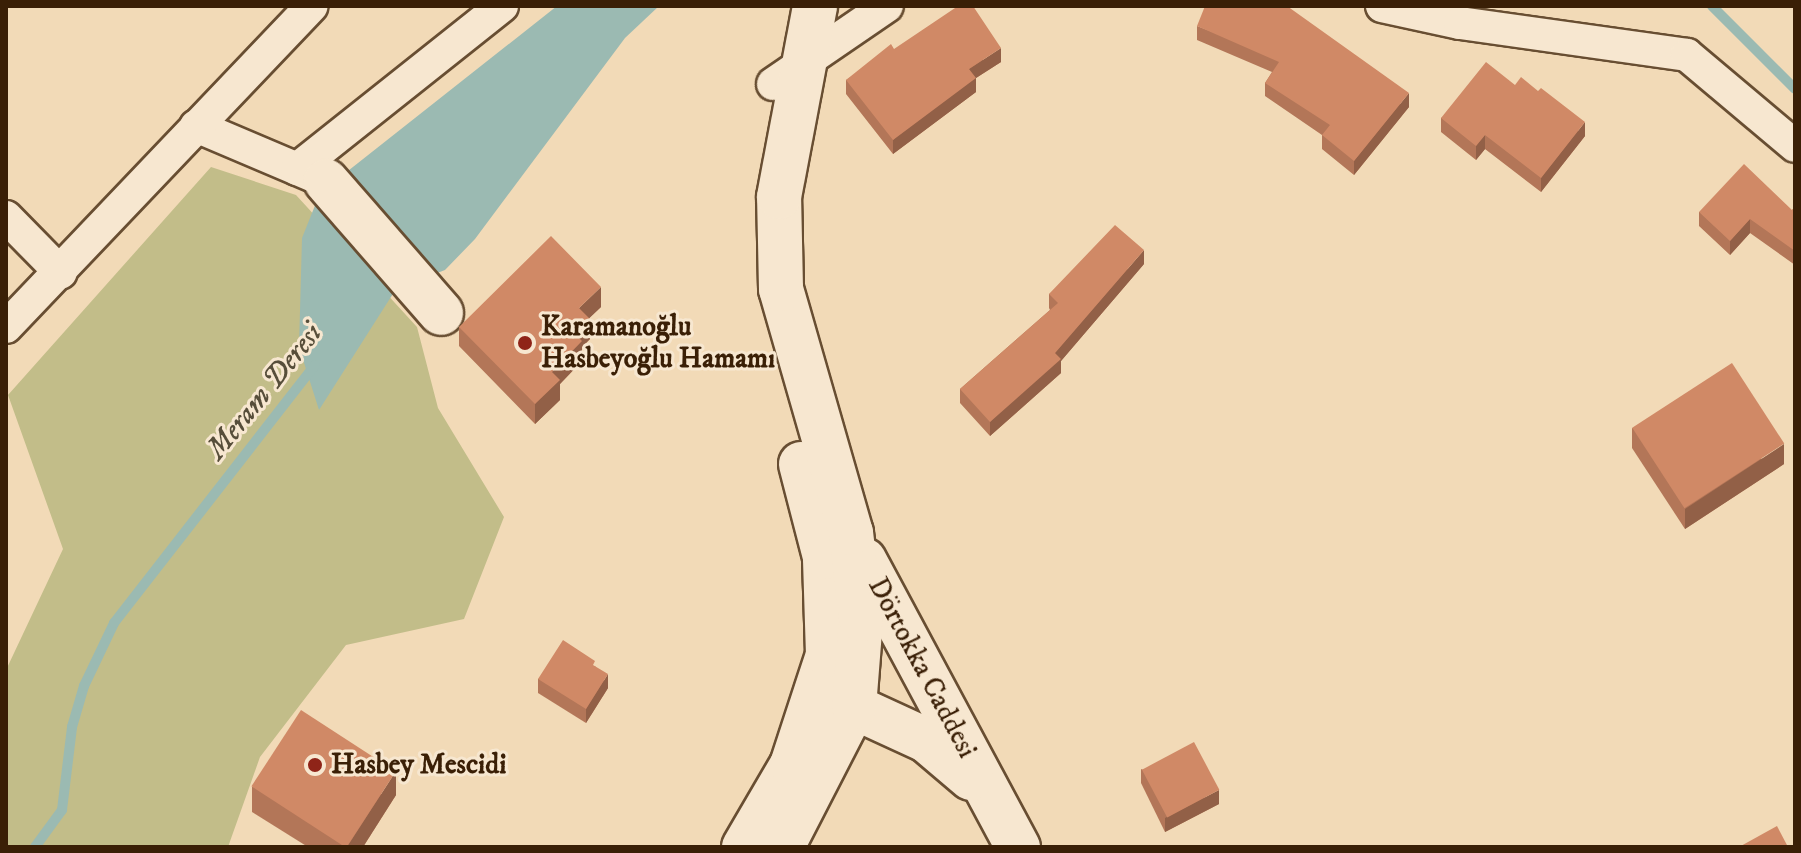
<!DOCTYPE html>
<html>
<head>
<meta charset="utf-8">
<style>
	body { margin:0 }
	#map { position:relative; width:1801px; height:853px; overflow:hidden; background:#f2dab7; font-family:"IM FELL DW Pica",serif }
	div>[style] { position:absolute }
	.green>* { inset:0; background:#c2bd89 }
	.water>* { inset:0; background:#9bbab2 }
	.stream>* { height:10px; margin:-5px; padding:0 5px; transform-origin:5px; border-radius:5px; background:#9bbab2 }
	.roads { filter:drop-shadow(2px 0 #684e32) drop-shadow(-2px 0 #684e32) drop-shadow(0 2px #684e32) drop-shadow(0 -2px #684e32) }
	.street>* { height:32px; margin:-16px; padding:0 16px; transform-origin:16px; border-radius:16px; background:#f7e7d0 }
	.secondary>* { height:44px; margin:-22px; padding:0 22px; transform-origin:22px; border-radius:22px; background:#f7e7d0 }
	.wall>* { inset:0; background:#b37658 }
	.shaded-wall>* { inset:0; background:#926047 }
	.building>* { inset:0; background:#d08966; transform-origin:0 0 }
	.dots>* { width:22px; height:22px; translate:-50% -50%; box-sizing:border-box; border:4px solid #f7e7d0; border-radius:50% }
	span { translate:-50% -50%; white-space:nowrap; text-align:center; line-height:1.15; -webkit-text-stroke:6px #f7e7d0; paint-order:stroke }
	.poi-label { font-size:28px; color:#3a1f06; font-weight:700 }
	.left { translate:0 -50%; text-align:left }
	.street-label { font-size:28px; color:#3a1f06 }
	.water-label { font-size:30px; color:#574e3a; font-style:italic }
	.frame { position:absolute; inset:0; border:8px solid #3a1f06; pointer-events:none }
</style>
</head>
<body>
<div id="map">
	<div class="green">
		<div style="clip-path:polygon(211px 167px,296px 195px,417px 327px,438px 408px,504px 517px,464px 619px,346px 645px,260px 757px,228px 847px,6px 847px,6px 670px,63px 549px,8px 395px)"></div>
	</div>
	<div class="water">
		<div style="clip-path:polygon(557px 6px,659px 6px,625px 38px,475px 239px,445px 270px,396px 289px,319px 410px,299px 347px,302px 238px,320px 193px)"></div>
	</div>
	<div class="stream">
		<div style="left:1712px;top:6px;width:117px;rotate:45deg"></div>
		<div style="left:35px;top:847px;width:46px;rotate:-53.9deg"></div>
		<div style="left:62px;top:810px;width:84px;rotate:-83.1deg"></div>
		<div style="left:72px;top:727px;width:43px;rotate:-73.7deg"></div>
		<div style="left:84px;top:686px;width:70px;rotate:-64.5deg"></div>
		<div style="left:114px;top:623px;width:327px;rotate:-52.1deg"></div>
	</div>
	<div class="roads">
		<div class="street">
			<div style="left:1382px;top:6px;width:80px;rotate:12.3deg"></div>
			<div style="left:1460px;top:23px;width:229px;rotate:8deg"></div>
			<div style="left:1687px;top:55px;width:141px;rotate:40.1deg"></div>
			<div style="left:773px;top:84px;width:138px;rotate:-34.4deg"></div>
			<div style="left:196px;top:126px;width:128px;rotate:23deg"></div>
			<div style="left:297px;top:169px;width:262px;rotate:-38.5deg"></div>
			<div style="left:6px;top:217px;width:78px;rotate:45.5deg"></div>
			<div style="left:6px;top:327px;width:443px;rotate:-46.4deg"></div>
		</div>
		<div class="secondary">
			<div style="left:326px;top:181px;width:175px;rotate:48.9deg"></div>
			<div style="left:864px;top:560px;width:326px;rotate:61.8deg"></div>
			<div style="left:825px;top:701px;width:30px;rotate:12deg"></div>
			<div style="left:854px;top:707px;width:79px;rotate:24.6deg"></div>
			<div style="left:926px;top:740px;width:59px;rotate:40.2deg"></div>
			<div style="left:744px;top:847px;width:95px;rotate:-59.7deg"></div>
			<div style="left:792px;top:765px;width:116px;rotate:-71.9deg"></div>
			<div style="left:828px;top:655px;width:98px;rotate:-91.8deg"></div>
			<div style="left:825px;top:557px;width:96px;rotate:-104.5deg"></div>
			<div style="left:782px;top:847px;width:157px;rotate:-62.8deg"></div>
			<div style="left:854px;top:707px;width:88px;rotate:-85.5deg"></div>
			<div style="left:861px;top:619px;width:87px;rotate:-96.6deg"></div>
			<div style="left:851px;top:533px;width:254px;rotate:-106deg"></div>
			<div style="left:781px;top:289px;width:92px;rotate:-91.2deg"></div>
			<div style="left:779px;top:197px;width:194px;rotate:-79.3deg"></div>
		</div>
	</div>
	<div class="wall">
		<div style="clip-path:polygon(1197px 26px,1409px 107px,1354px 175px,1322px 149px,1322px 135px,1265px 96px,1265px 83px,1272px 72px,1197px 40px)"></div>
		<div style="clip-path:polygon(894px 49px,1001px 62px,976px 78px,976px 92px,893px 154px,846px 94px,846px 80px)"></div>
		<div style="clip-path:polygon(1515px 85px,1585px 136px,1541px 192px,1485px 149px,1476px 160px,1441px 132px,1441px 118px)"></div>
		<div style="clip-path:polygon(1795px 207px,1795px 265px,1750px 233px,1730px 255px,1699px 226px,1699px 212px,1792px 210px)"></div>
		<div style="clip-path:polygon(1144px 264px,1061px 361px,1061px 373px,990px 436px,960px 403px,960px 389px,1050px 310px,1049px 308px,1049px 294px)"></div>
		<div style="clip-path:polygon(601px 307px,589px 318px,590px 339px,582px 347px,582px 361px,560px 384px,560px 400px,535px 424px,459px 346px,459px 327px)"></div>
		<div style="clip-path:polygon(1632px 428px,1784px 464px,1685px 529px,1632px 448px)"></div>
		<div style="clip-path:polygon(595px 666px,608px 688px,586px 723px,538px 693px,538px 679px)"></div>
		<div style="clip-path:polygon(1141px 769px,1219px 804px,1165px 832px,1141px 783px)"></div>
		<div style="clip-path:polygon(252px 787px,396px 795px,363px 847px,308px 847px,252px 812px)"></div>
	</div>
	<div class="shaded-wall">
		<div style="clip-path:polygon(1001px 48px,1001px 62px,976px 78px,976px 92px,893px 154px,893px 140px,969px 69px)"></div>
		<div style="clip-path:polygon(1409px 93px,1409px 107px,1354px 175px,1354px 161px)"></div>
		<div style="clip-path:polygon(1585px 122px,1585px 136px,1541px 192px,1541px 178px)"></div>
		<div style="clip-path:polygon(1485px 135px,1485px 149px,1476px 160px,1476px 146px)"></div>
		<div style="clip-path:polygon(1750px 219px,1750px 233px,1730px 255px,1730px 241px)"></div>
		<div style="clip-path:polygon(1144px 250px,1144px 264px,1061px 361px,1061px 373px,990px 436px,990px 422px,1055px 353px)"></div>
		<div style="clip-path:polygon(601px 287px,601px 307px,579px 328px,579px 308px)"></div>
		<div style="clip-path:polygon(590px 319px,590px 339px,582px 347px,582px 361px,560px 384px,560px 400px,535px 424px,535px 404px,552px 372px,575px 334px)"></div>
		<div style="clip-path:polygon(1784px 444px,1784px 464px,1685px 529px,1685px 509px)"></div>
		<div style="clip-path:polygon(608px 674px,608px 688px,586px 723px,586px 709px)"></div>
		<div style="clip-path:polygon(396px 771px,396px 795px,363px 847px,347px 847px)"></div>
		<div style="clip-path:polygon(1219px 790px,1219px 804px,1165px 832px,1165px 818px)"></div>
	</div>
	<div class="building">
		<div style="clip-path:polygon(958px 6px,973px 6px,1001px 48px,969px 69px,976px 78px,893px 140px,846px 80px,891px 44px,894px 49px)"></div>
		<div style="clip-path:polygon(1205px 6px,1287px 6px,1409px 93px,1354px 161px,1322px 135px,1330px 125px,1265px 83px,1279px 62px,1197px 26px)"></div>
		<div style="clip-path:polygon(1486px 62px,1515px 85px,1521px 77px,1538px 91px,1541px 88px,1585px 122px,1541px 178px,1485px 135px,1476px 146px,1441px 118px)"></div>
		<div style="clip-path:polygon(1744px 164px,1792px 210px,1795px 207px,1795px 251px,1750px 219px,1730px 241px,1699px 212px)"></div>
		<div style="clip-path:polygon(1115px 225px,1144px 250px,1055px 353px,1061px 359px,990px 422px,960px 389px,1058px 303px,1049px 294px)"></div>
		<div style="clip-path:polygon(551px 236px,601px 287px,579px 308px,590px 319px,575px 334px,582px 341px,552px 372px,560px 380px,535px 404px,459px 327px)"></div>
		<div style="left:1732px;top:363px;width:96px;height:119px;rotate:57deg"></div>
		<div style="clip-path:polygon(563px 640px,595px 661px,593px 665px,608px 674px,586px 709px,538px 679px)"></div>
		<div style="left:301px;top:710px;width:113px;height:91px;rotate:33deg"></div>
		<div style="left:1194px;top:742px;width:54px;height:59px;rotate:62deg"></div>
		<div style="clip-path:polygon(1777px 826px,1788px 847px,1739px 847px)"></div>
	</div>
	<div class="dots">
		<div style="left:525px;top:343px;background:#8f2418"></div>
		<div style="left:315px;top:765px;background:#8f2418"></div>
	</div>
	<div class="poi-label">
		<span class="left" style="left:541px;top:343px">Karamanoğlu<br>Hasbeyoğlu Hamamı</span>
		<span class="left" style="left:331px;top:765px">Hasbey Mescidi</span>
	</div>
	<div class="street-label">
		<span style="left:922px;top:668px;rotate:62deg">Dörtokka Caddesi</span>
	</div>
	<div class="water-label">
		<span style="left:265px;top:392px;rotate:-51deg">Meram Deresi</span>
	</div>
	<div class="frame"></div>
</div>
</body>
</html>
